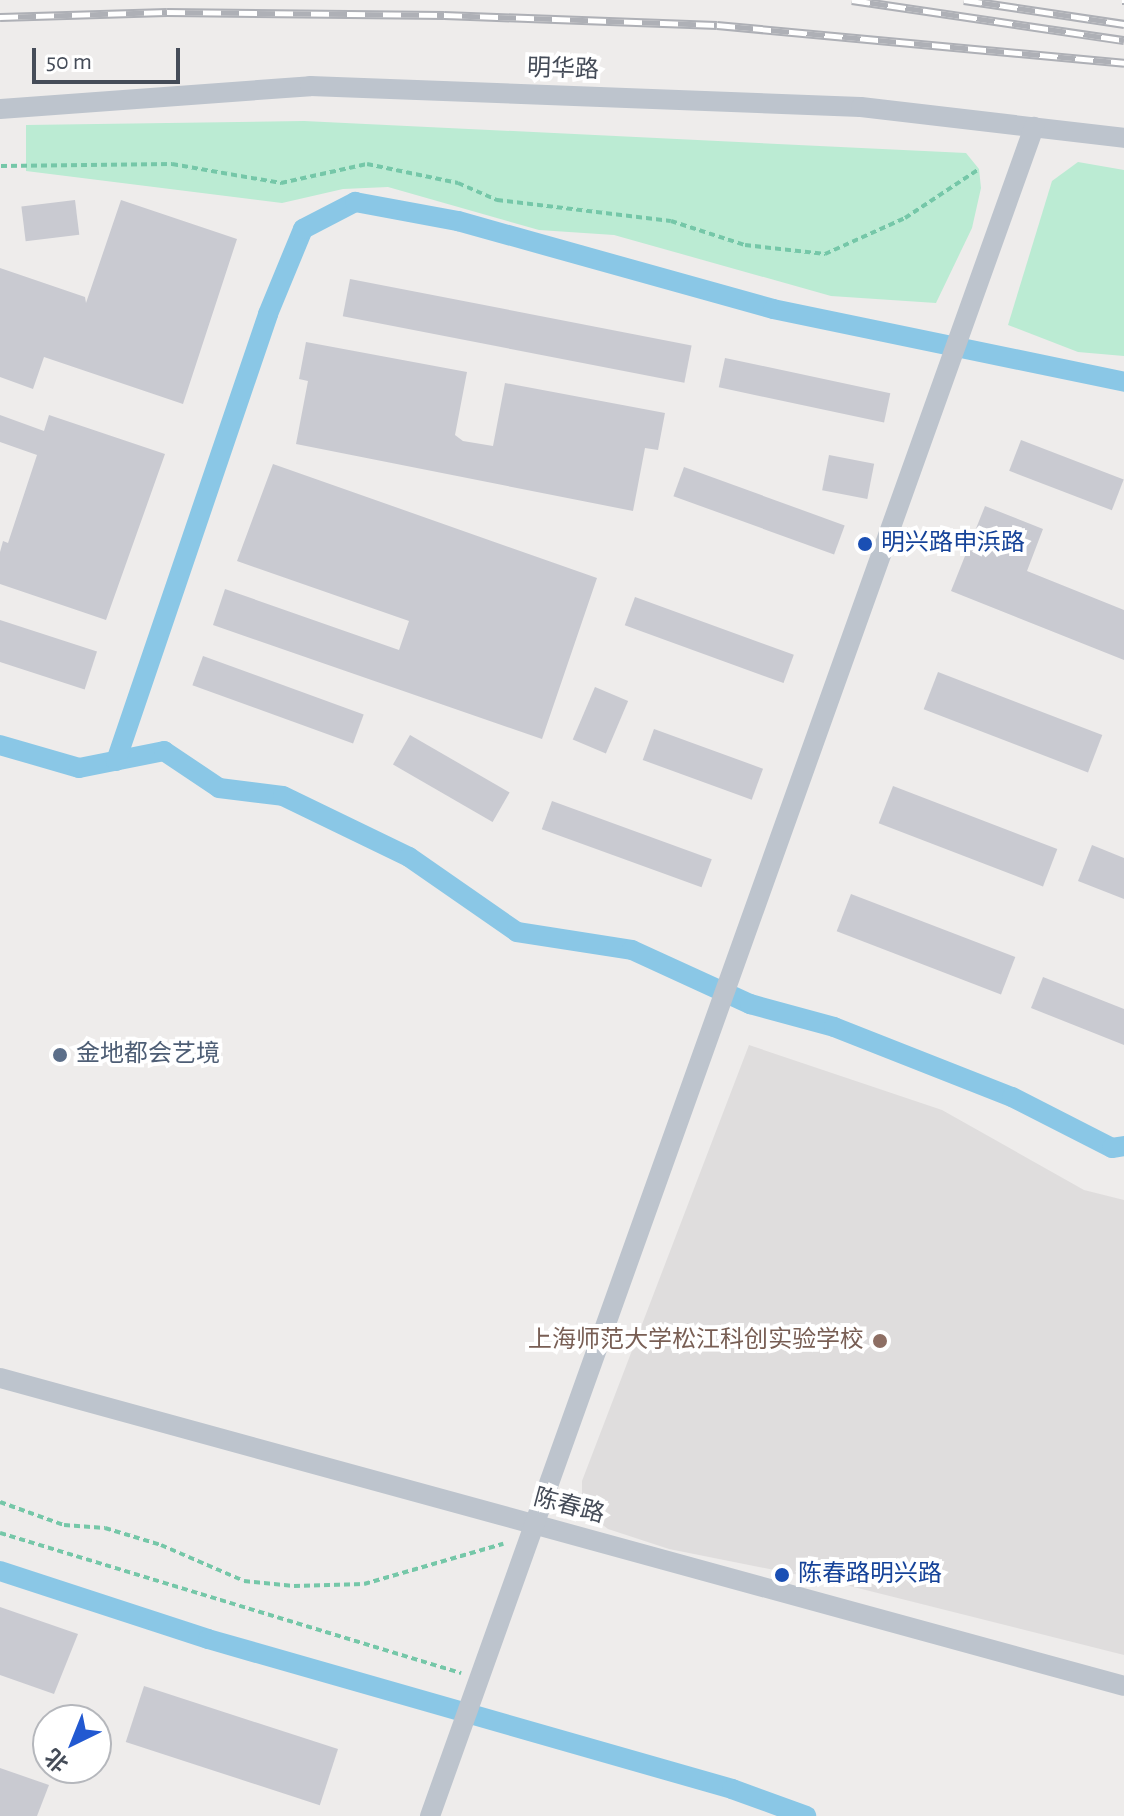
<!DOCTYPE html>
<html>
<head>
<meta charset="utf-8">
<style>
	body { margin:0 }
	#map { position:relative; width:1124px; height:1816px; overflow:hidden; background:#eeeceb; font-family:"Alegreya Sans","Noto Sans SC",sans-serif }
	div>[style] { position:absolute }
	.education>* { inset:0; background:#dfdddd }
	.green>* { inset:0; background:#bbebd3 }
	.canal>* { height:20px; margin:-10px; padding:0 10px; transform-origin:10px; border-radius:10px; background:#8ac7e6 }
	.building>* { inset:0; background:#c9cad1; transform-origin:0 0 }
	.path>* { height:4px; margin-top:-2px; transform-origin:0; background:repeating-linear-gradient(90deg,#75c7a8 0 6px,transparent 0 10px) }
	.minor>* { height:20px; margin:-10px; padding:0 10px; transform-origin:10px; border-radius:10px; background:#bdc4cd }
	.rail>* { height:9px; margin-top:-4.5px; transform-origin:0; background:repeating-linear-gradient(90deg,#fff 0 18px,#aeb0b6 0 36px); box-sizing:border-box; border-block:2px solid #aeb0b6 }
	.dots>* { width:22px; height:22px; translate:-50% -50%; box-sizing:border-box; border:4px solid #fff; border-radius:50% }
	span { translate:-50% -50%; white-space:nowrap; text-align:center; line-height:1.15; -webkit-text-stroke:8px #fff; paint-order:stroke }
	.street-label { font-size:24px; color:#454c58 }
	.transit-label { font-size:24px; color:#164399 }
	.left { translate:0 -50%; text-align:left }
	.service-label { font-size:24px; color:#4e5e75 }
	.education-label { font-size:24px; color:#785e54 }
	.right { translate:-100% -50%; text-align:right }
	.north { position:absolute; left:32px; top:1704px; width:80px; height:80px; box-sizing:border-box; background:#fff; border:2px solid #b5b7bc; border-radius:50%; rotate:223deg; font-size:22px; font-weight:700; line-height:32px; text-align:center; color:#454c58 }
	.north::after { content:''; display:block; margin:auto; width:28px; height:36px; background:#2259d1; clip-path:polygon(50% 0,100% 100%,50% 72%,0 100%) }
	.scale { position:absolute; left:32px; top:48px; width:148px; height:36px; box-sizing:border-box; border:4px solid #454c58; border-top:0; padding-left:10px; font-size:24px; line-height:28px; white-space:nowrap; color:#454c58; -webkit-text-stroke:6px #fff; paint-order:stroke }
</style>
</head>
<body>
<div id="map">
	<div class="education">
		<div style="clip-path:polygon(749px 1045px,942px 1110px,1084px 1190px,1124px 1200px,1124px 1655px,834px 1582px,669px 1549px,608px 1529px,591px 1516px,582px 1499px,582px 1481px)"></div>
	</div>
	<div class="green">
		<div style="clip-path:polygon(304px 121px,966px 153px,979px 169px,981px 188px,972px 228px,936px 303px,831px 296px,614px 235px,539px 230px,388px 187px,343px 189px,282px 203px,26px 171px,26px 125px)"></div>
		<div style="clip-path:polygon(1078px 162px,1124px 170px,1124px 356px,1078px 352px,1008px 325px,1052px 181px)"></div>
	</div>
	<div class="canal">
		<div style="left:0;top:745px;width:82px;rotate:16.2deg"></div>
		<div style="left:79px;top:768px;width:87px;rotate:-11.3deg"></div>
		<div style="left:164px;top:751px;width:66px;rotate:33.9deg"></div>
		<div style="left:219px;top:788px;width:64px;rotate:7.1deg"></div>
		<div style="left:283px;top:796px;width:140px;rotate:25.8deg"></div>
		<div style="left:409px;top:857px;width:131px;rotate:34.8deg"></div>
		<div style="left:517px;top:932px;width:116px;rotate:8.9deg"></div>
		<div style="left:632px;top:950px;width:130px;rotate:24.6deg"></div>
		<div style="left:750px;top:1004px;width:87px;rotate:15.3deg"></div>
		<div style="left:834px;top:1027px;width:191px;rotate:21.5deg"></div>
		<div style="left:1012px;top:1097px;width:112px;rotate:27deg"></div>
		<div style="left:1112px;top:1148px;width:12px;rotate:-9deg"></div>
		<div style="left:116px;top:761px;width:472px;rotate:-71.2deg"></div>
		<div style="left:268px;top:314px;width:92px;rotate:-67.6deg"></div>
		<div style="left:303px;top:229px;width:59px;rotate:-27.4deg"></div>
		<div style="left:355px;top:202px;width:105px;rotate:10.5deg"></div>
		<div style="left:458px;top:221px;width:327px;rotate:15.6deg"></div>
		<div style="left:773px;top:309px;width:359px;rotate:11.7deg"></div>
		<div style="left:0;top:1571px;width:219px;rotate:18.1deg"></div>
		<div style="left:208px;top:1639px;width:545px;rotate:15.97deg"></div>
		<div style="left:732px;top:1789px;width:79px;rotate:20deg"></div>
	</div>
	<div class="building">
		<div style="left:75px;top:200px;width:35px;height:54px;rotate:83deg"></div>
		<div style="clip-path:polygon(121px 200px,237px 239px,183px 404px,44px 357px,33px 389px,0 377px,0 268px,85px 297px,86px 303px)"></div>
		<div style="left:350px;top:279px;width:348px;height:38px;rotate:11deg"></div>
		<div style="clip-path:polygon(306px 342px,467px 372px,455px 435px,463px 441px,493px 446px,505px 383px,665px 413px,658px 450px,645px 448px,633px 511px,296px 444px,308px 381px,299px 379px)"></div>
		<div style="left:725px;top:358px;width:169px;height:30px;rotate:12deg"></div>
		<div style="clip-path:polygon(0 415px,44px 431px,49px 415px,165px 454px,106px 620px,0 584px,0 552px,3px 541px,8px 543px,37px 455px,0 442px)"></div>
		<div style="left:1021px;top:440px;width:110px;height:33px;rotate:21deg"></div>
		<div style="left:829px;top:455px;width:46px;height:36px;rotate:11deg"></div>
		<div style="clip-path:polygon(273px 464px,597px 578px,542px 739px,213px 625px,225px 589px,399px 650px,409px 621px,237px 561px)"></div>
		<div style="left:684px;top:467px;width:171px;height:31px;rotate:20deg"></div>
		<div style="clip-path:polygon(985px 506px,1043px 529px,1027px 571px,1124px 610px,1124px 660px,951px 591px)"></div>
		<div style="left:635px;top:597px;width:169px;height:30px;rotate:20deg"></div>
		<div style="left:0;top:620px;width:102px;height:40px;rotate:18deg"></div>
		<div style="left:203px;top:656px;width:171px;height:31px;rotate:20deg"></div>
		<div style="left:938px;top:672px;width:176px;height:40px;rotate:21deg"></div>
		<div style="left:595px;top:687px;width:36px;height:57px;rotate:23deg"></div>
		<div style="left:654px;top:729px;width:116px;height:33px;rotate:20deg"></div>
		<div style="left:410px;top:735px;width:115px;height:34px;rotate:30deg"></div>
		<div style="left:893px;top:786px;width:176px;height:40px;rotate:21deg"></div>
		<div style="left:552px;top:801px;width:170px;height:30px;rotate:20deg"></div>
		<div style="clip-path:polygon(1092px 845px,1124px 858px,1124px 899px,1078px 881px)"></div>
		<div style="left:851px;top:894px;width:176px;height:40px;rotate:21deg"></div>
		<div style="clip-path:polygon(1043px 977px,1124px 1009px,1124px 1045px,1031px 1008px)"></div>
		<div style="clip-path:polygon(0 1607px,78px 1634px,54px 1694px,0 1675px)"></div>
		<div style="left:144px;top:1686px;width:204px;height:59px;rotate:18deg"></div>
		<div style="clip-path:polygon(0 1768px,49px 1785px,37px 1816px,0 1816px)"></div>
	</div>
	<div class="path">
		<div style="left:1px;top:166px;width:171px;rotate:-0.7deg"></div>
		<div style="left:172px;top:164px;width:111px;rotate:9.9deg"></div>
		<div style="left:281px;top:183px;width:88px;rotate:-12.5deg"></div>
		<div style="left:367px;top:164px;width:93px;rotate:11.8deg"></div>
		<div style="left:458px;top:183px;width:43px;rotate:23.6deg"></div>
		<div style="left:497px;top:200px;width:175px;rotate:6.9deg"></div>
		<div style="left:671px;top:221px;width:78px;rotate:18deg"></div>
		<div style="left:745px;top:245px;width:81px;rotate:6.4deg"></div>
		<div style="left:825px;top:254px;width:88px;rotate:-24.2deg"></div>
		<div style="left:905px;top:218px;width:89px;rotate:-33.5deg"></div>
		<div style="left:0;top:1502px;width:68px;rotate:19.8deg"></div>
		<div style="left:64px;top:1525px;width:41px;rotate:4.2deg"></div>
		<div style="left:105px;top:1528px;width:59px;rotate:16.9deg"></div>
		<div style="left:161px;top:1545px;width:90px;rotate:23.4deg"></div>
		<div style="left:244px;top:1581px;width:50px;rotate:5.7deg"></div>
		<div style="left:294px;top:1586px;width:70px;rotate:-1.6deg"></div>
		<div style="left:364px;top:1584px;width:145px;rotate:-16.1deg"></div>
		<div style="left:0;top:1533px;width:482px;rotate:16.9deg"></div>
	</div>
	<div class="minor">
		<div style="left:0;top:109px;width:311px;rotate:-4.2deg"></div>
		<div style="left:310px;top:86px;width:551px;rotate:2.18deg"></div>
		<div style="left:861px;top:107px;width:265px;rotate:6.7deg"></div>
		<div style="left:0;top:1378px;width:1165px;rotate:15.32deg"></div>
		<div style="left:430px;top:1816px;width:1794px;rotate:-70.32deg"></div>
	</div>
	<div class="rail">
		<div style="left:852px;top:0;width:275px;rotate:8.4deg"></div>
		<div style="left:964px;top:0;width:162px;rotate:8.5deg"></div>
		<div style="left:1122px;top:0;width:2px"></div>
		<div style="left:0;top:17px;width:167px;rotate:-1.7deg"></div>
		<div style="left:167px;top:12px;width:277px;rotate:0.6deg"></div>
		<div style="left:444px;top:15px;width:273px;rotate:2.1deg"></div>
		<div style="left:717px;top:25px;width:409px;rotate:5.3deg"></div>
	</div>
	<div class="dots">
		<div style="left:865px;top:544px;background:#1a4fb4"></div>
		<div style="left:60px;top:1055px;background:#5c6f8a"></div>
		<div style="left:880px;top:1341px;background:#8d6e63"></div>
		<div style="left:782px;top:1575px;background:#1a4fb4"></div>
	</div>
	<div class="street-label">
		<span style="left:563px;top:70px;rotate:2deg">明华路</span>
		<span style="left:569px;top:1507px;rotate:15deg">陈春路</span>
	</div>
	<div class="transit-label">
		<span class="left" style="left:881px;top:544px">明兴路申浜路</span>
		<span class="left" style="left:798px;top:1575px">陈春路明兴路</span>
	</div>
	<div class="service-label">
		<span class="left" style="left:76px;top:1055px">金地都会艺境</span>
	</div>
	<div class="education-label">
		<span class="right" style="left:864px;top:1341px">上海师范大学松江科创实验学校</span>
	</div>
	<div class="north">北</div>
	<div class="scale">50 m</div>
</div>
</body>
</html>
